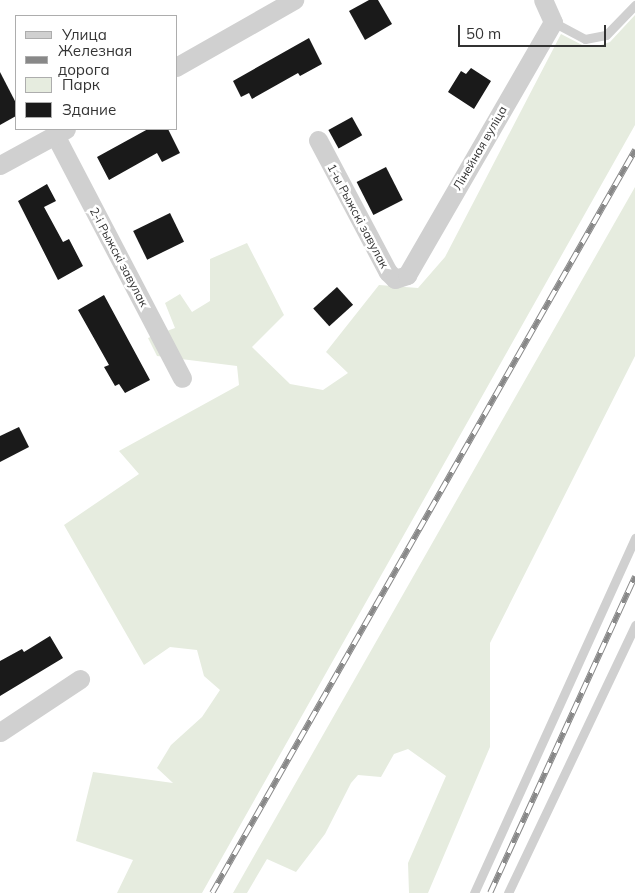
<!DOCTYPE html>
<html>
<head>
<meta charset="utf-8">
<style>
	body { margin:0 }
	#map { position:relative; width:635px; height:893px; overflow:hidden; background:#fff; font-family:Mulish,sans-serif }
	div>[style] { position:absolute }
	.green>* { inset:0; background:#e6ecdf }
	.building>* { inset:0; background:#1a1a1a; transform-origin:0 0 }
	.lane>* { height:9px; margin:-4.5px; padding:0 4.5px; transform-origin:4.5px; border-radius:4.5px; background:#d0d0d0 }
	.street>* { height:19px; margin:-9.5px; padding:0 9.5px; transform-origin:9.5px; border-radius:9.5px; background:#d0d0d0 }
	.rail>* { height:5.5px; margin-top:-2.75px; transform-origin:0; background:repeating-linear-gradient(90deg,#fff 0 11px,#888 0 22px); box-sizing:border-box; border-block:1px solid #888 }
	span { translate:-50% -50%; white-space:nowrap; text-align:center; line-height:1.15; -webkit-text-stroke:5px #fff; paint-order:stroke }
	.street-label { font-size:12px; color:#333 }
	.legend { position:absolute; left:15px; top:15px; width:162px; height:115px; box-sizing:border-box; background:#fff; border:1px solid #adadad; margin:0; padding:6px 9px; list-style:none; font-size:15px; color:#333 }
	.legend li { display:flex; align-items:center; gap:10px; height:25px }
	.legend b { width:25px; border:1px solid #adadad }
	.scale { position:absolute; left:458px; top:25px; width:148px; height:22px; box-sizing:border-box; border:2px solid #333; border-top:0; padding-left:6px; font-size:15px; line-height:18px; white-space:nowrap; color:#333; -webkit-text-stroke:4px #fff; paint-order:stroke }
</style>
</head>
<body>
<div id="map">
	<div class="green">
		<div style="clip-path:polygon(635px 15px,635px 125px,202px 893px,117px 893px,133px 860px,76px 841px,93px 772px,173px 783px,157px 768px,171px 745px,202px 717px,220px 690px,204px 676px,197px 650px,170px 647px,144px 665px,64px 525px,139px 474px,119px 451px,239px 385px,237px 366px,157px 356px,148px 338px,175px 328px,165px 303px,180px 294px,192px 312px,210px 301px,210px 259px,247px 243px,284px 315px,252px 347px,290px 384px,323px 390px,348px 373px,326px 352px,379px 285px,418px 288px,445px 257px,561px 34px,584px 46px,598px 46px,610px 42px)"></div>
		<div style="clip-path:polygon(635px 187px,635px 356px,490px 643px,490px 747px,428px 893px,409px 893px,408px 863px,446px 776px,408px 749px,394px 754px,381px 777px,358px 775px,351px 783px,325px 834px,296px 872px,267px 859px,247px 893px,233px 893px)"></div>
	</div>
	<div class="building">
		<div style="clip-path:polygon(369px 0,378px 0,392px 24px,365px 40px,349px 11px)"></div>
		<div style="clip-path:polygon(309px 38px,322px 64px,300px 76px,298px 73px,252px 99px,249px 93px,241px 97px,233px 81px)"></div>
		<div style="clip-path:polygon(471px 68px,491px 81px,474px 109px,448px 92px,461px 71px,466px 74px)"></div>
		<div style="clip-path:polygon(0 72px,16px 103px,16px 116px,0 125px)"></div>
		<div style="left:352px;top:117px;width:21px;height:27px;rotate:61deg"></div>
		<div style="clip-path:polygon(148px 129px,168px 129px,180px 153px,162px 162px,157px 153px,109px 180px,97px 157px)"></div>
		<div style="left:386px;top:167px;width:37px;height:33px;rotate:63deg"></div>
		<div style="clip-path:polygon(47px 184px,56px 201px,44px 207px,63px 242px,69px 239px,83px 266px,58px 280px,18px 201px)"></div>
		<div style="left:170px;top:213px;width:32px;height:41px;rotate:64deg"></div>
		<div style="left:337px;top:287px;width:24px;height:32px;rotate:48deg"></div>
		<div style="clip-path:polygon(104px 295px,150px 380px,125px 393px,119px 384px,115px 386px,104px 367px,109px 365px,78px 310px)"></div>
		<div style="clip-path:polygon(19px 427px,29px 447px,0 462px,0 436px)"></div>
		<div style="clip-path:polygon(50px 636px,63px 658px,0 696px,0 661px,22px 649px,24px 652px)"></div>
	</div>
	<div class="lane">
		<div style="left:553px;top:22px;width:36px;rotate:28deg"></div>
		<div style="left:585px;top:39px;width:21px;rotate:-11deg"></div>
		<div style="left:606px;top:35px;width:42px;rotate:-46deg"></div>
		<div style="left:474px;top:893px;width:390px;rotate:-65.6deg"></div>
		<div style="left:508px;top:893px;width:297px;rotate:-64.6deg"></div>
	</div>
	<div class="street">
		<div style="left:176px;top:67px;width:136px;rotate:-29.6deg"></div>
		<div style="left:55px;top:135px;width:274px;rotate:62.4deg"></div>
		<div style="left:318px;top:140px;width:149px;rotate:62.1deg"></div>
		<div style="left:388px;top:272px;width:10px;rotate:45deg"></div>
		<div style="left:395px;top:279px;width:13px;rotate:-18deg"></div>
		<div style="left:407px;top:275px;width:292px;rotate:-60deg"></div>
		<div style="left:553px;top:22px;width:24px;rotate:-114deg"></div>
		<div style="left:0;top:165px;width:75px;rotate:-28.6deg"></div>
		<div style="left:0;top:732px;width:96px;rotate:-33.5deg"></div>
	</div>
	<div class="rail">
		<div style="left:212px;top:893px;width:855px;rotate:-60.35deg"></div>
		<div style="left:490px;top:893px;width:348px;rotate:-65.4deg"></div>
	</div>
	<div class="street-label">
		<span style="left:480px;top:148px;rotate:-60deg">Лінейная вуліца</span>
		<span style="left:358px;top:216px;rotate:62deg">1-ы Рыжскі завулак</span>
		<span style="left:119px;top:257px;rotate:62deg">2-і Рыжскі завулак</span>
	</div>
	<ul class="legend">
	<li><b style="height:6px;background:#d0d0d0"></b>Улица</li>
	<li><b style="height:6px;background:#888"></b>Железная дорога</li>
	<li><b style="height:14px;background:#e6ecdf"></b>Парк</li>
	<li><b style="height:14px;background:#1a1a1a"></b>Здание</li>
	</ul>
	<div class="scale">50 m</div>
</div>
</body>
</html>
